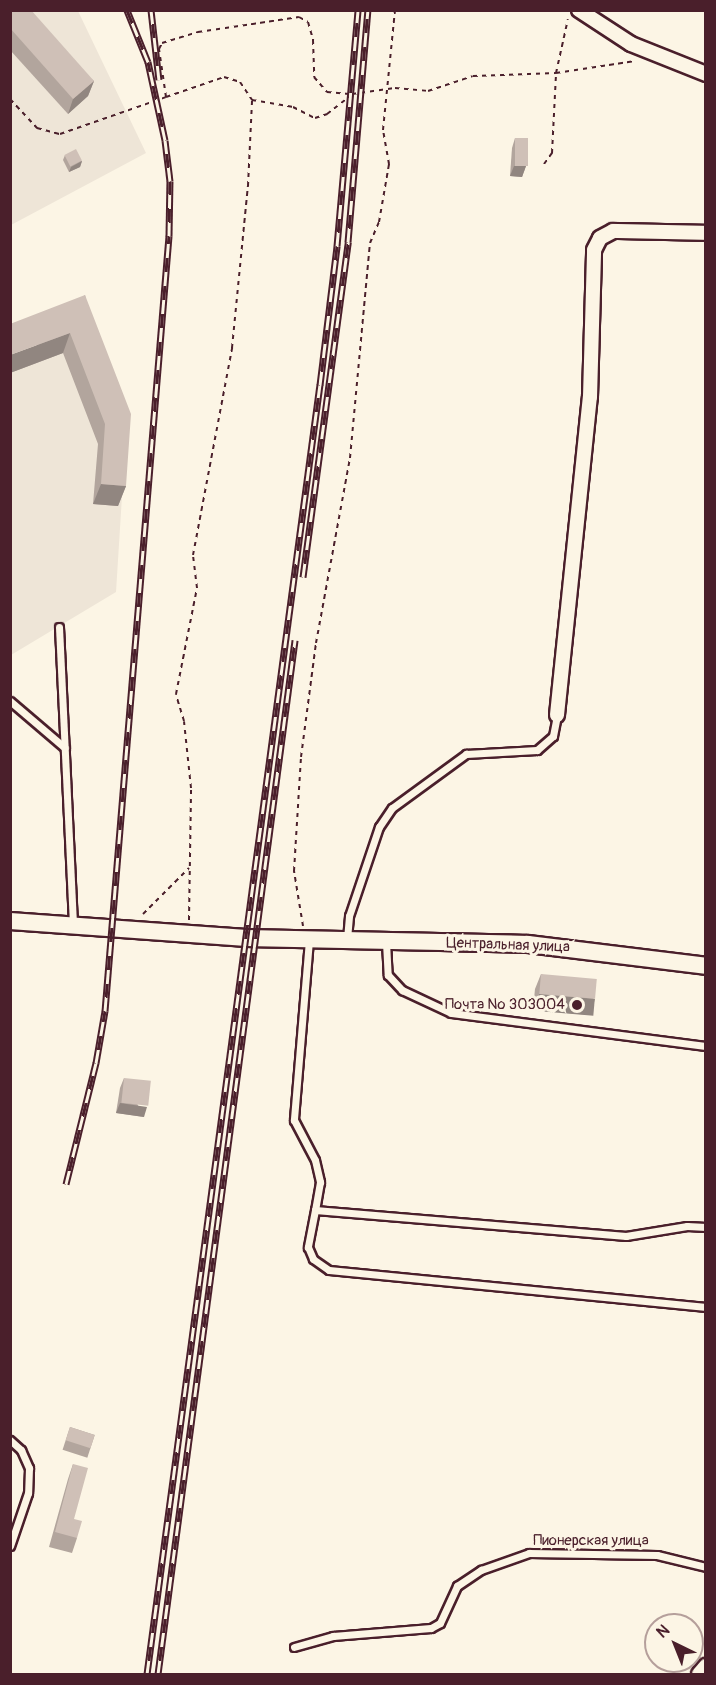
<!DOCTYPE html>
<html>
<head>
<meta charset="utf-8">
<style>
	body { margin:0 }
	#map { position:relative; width:716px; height:1685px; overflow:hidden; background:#fcf5e5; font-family:Pangolin,sans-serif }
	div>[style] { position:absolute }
	.built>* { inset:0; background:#eee5d7 }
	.path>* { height:2px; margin-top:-1px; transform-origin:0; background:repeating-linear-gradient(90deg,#4a1f2b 0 4.5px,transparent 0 9px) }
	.roads { filter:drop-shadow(2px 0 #4a1f2b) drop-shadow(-2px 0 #4a1f2b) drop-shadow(0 2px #4a1f2b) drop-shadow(0 -2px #4a1f2b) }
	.service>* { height:7px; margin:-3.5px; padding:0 3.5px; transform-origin:3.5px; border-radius:3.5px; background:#fcf5e5 }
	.minor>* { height:14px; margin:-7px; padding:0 7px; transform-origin:7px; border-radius:7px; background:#fcf5e5 }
	.tertiary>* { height:16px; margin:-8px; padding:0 8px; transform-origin:8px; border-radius:8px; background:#fcf5e5 }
	.rail>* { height:7px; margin-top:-3.5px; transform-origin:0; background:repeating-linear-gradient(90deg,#fcf5e5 0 14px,#4a1f2b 0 28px); box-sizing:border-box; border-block:2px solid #4a1f2b }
	.wall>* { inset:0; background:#b2a59d; transform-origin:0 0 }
	.shaded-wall>* { inset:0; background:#918680; transform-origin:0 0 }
	.building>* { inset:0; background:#cfc0b7; transform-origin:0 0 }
	.dots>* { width:16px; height:16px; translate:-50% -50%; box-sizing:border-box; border:3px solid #fcf5e5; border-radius:50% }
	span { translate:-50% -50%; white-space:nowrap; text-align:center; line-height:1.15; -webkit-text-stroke:6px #fcf5e5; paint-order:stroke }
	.street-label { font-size:15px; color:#4a1f2b }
	.poi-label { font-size:15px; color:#4a1f2b }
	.right { translate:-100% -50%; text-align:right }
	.frame { position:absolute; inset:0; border:12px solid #4a1f2b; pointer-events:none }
	.north { position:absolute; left:644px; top:1613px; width:60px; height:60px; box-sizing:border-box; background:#fcf5e5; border:2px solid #b59f9b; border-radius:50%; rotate:317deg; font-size:16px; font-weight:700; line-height:24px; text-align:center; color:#4a1f2b }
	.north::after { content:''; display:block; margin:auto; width:21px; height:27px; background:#4a1f2b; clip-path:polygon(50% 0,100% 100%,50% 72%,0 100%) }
</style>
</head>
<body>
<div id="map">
	<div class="built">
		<div style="clip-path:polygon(11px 11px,78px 11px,146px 153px,11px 225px)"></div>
		<div style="clip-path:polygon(77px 309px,126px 432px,116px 592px,11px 655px,11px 334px)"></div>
	</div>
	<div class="path">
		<div style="left:166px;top:97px;width:61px;rotate:-19deg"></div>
		<div style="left:224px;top:77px;width:17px;rotate:17deg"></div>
		<div style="left:240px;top:82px;width:22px;rotate:56deg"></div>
		<div style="left:252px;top:100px;width:42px;rotate:9.7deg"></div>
		<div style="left:293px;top:107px;width:25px;rotate:27deg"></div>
		<div style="left:315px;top:118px;width:13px;rotate:-18deg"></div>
		<div style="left:327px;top:114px;width:31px;rotate:-38deg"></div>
		<div style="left:10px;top:99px;width:40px;rotate:47deg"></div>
		<div style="left:37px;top:128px;width:24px;rotate:15deg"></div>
		<div style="left:60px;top:134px;width:112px;rotate:-19.2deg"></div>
		<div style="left:166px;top:97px;width:49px;rotate:-98.3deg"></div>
		<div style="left:159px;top:49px;width:7px;rotate:-63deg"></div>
		<div style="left:162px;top:43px;width:38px;rotate:-17deg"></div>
		<div style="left:198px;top:32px;width:102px;rotate:-8.4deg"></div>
		<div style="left:299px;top:17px;width:10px;rotate:29deg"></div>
		<div style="left:308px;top:22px;width:19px;rotate:74deg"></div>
		<div style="left:313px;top:40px;width:37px;rotate:88deg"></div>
		<div style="left:314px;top:77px;width:20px;rotate:49deg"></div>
		<div style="left:327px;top:92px;width:25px;rotate:5deg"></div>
		<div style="left:352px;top:94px;width:43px;rotate:-7.9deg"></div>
		<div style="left:395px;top:88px;width:33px;rotate:5deg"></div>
		<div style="left:428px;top:91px;width:47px;rotate:-18.4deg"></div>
		<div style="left:473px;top:76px;width:83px;rotate:-2.1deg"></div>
		<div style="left:556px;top:73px;width:80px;rotate:-8.6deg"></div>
		<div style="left:544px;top:164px;width:14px;rotate:-54deg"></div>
		<div style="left:552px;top:153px;width:80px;rotate:-87.1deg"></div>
		<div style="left:556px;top:73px;width:55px;rotate:-77.5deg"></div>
		<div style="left:143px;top:914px;width:65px;rotate:-45deg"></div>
		<div style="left:189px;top:920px;width:132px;rotate:-89.1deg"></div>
		<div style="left:191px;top:788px;width:67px;rotate:-96deg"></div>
		<div style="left:184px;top:721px;width:28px;rotate:-107deg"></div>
		<div style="left:176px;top:694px;width:108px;rotate:-78.8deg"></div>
		<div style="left:197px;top:588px;width:33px;rotate:-97deg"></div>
		<div style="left:193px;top:555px;width:211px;rotate:-79.3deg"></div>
		<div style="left:232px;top:348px;width:163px;rotate:-84.4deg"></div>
		<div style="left:248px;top:186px;width:86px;rotate:-87.3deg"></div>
		<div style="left:303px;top:926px;width:56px;rotate:-99.3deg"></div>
		<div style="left:294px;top:871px;width:114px;rotate:-86.5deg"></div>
		<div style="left:301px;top:757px;width:115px;rotate:-82.5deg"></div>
		<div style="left:316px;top:643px;width:188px;rotate:-79.6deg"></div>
		<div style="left:350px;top:458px;width:216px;rotate:-84.7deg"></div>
		<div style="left:370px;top:243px;width:23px;rotate:-67deg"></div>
		<div style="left:379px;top:222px;width:59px;rotate:-80.2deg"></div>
		<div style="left:389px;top:164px;width:35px;rotate:-100deg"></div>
		<div style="left:383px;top:130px;width:121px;rotate:-84.3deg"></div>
	</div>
	<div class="roads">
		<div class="service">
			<div style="left:59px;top:627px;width:296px;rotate:87.3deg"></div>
			<div style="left:10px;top:701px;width:72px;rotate:40.5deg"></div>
			<div style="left:347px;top:939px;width:23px;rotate:-85deg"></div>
			<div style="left:349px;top:916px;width:94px;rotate:-71.4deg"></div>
			<div style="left:379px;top:827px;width:23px;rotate:-56deg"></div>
			<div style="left:392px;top:808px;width:92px;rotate:-36.1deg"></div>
			<div style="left:466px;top:754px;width:71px;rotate:-3.2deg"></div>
			<div style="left:537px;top:750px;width:21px;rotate:-41deg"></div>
			<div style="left:553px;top:736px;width:21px;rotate:-79deg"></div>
			<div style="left:309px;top:940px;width:181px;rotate:94.8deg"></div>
			<div style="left:294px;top:1120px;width:45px;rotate:62.3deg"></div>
			<div style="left:315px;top:1160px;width:23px;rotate:77deg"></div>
			<div style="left:320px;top:1182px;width:28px;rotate:100deg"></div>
			<div style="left:386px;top:942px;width:33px;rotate:87deg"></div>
			<div style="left:388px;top:975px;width:21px;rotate:47deg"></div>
			<div style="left:402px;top:990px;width:54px;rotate:25.1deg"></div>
			<div style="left:451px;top:1013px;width:257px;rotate:7.4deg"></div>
			<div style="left:706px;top:1227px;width:19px;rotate:-177deg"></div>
			<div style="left:687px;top:1226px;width:62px;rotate:170.7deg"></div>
			<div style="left:626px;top:1236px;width:312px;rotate:-175.2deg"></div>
			<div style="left:315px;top:1210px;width:38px;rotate:101deg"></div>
			<div style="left:308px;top:1247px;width:13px;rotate:67deg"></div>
			<div style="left:313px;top:1259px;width:19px;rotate:35deg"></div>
			<div style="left:329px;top:1270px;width:379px;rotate:5.6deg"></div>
			<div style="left:10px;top:1440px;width:15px;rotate:42deg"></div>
			<div style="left:21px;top:1450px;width:20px;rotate:66deg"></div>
			<div style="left:29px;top:1468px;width:25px;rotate:92deg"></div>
			<div style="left:28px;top:1493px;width:56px;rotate:108.8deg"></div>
			<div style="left:294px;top:1647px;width:41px;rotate:-15.8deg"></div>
			<div style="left:333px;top:1636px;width:98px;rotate:-4.7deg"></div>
			<div style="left:431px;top:1628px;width:10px;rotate:-29deg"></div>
			<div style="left:440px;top:1623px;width:41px;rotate:-65.3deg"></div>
			<div style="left:457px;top:1586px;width:29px;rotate:-34deg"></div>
			<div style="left:481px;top:1570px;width:51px;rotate:-19.5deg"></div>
			<div style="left:529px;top:1553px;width:128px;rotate:0.9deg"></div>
			<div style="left:657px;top:1555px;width:50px;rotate:13.8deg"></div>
		</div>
		<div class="minor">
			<div style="left:579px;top:10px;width:62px;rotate:33.2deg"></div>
			<div style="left:631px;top:44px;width:81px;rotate:21.8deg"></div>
			<div style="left:557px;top:715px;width:320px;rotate:-84.1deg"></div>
			<div style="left:590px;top:397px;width:147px;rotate:-88.4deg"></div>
			<div style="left:594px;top:250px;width:13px;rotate:-63deg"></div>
			<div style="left:600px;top:238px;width:15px;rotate:-28deg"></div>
			<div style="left:613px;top:231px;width:93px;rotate:1.2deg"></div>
			<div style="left:699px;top:1674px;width:11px;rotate:-49deg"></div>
		</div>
		<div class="tertiary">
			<div style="left:10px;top:921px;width:237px;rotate:4.1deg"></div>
			<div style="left:246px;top:938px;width:282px;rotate:1.2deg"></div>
			<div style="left:528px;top:944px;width:179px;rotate:7deg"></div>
		</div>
	</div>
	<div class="rail">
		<div style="left:151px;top:10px;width:70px;rotate:83.5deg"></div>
		<div style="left:303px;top:577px;width:338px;rotate:-82.3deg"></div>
		<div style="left:348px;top:242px;width:233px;rotate:-85.1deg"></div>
		<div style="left:66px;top:1184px;width:125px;rotate:-76.1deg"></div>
		<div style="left:96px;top:1063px;width:53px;rotate:-80.2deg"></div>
		<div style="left:105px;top:1011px;width:778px;rotate:-85.28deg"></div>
		<div style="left:169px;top:236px;width:55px;rotate:-89deg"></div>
		<div style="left:170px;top:181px;width:41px;rotate:-97deg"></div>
		<div style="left:165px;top:140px;width:80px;rotate:-102.3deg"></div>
		<div style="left:148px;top:62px;width:56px;rotate:-112deg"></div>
		<div style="left:147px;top:1674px;width:1301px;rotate:-82.36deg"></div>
		<div style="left:320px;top:385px;width:140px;rotate:-83deg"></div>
		<div style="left:337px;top:246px;width:237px;rotate:-84.9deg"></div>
		<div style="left:158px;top:1674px;width:1043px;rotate:-82.45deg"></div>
	</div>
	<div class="wall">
		<div style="clip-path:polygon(10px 10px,94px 81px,88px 96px,68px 114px,10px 50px)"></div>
		<div style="clip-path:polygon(515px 138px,526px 166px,522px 177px,510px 176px,512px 148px)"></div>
		<div style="clip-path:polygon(65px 155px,82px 161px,80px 167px,69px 172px,63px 160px)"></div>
		<div style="clip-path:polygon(85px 295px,126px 486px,118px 506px,93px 504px,98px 444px,63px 353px,10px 373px)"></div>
		<div style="clip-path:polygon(541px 974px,595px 999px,590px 1015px,533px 1010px,535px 989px)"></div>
		<div style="clip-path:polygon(124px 1078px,144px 1117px,116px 1113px,120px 1088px)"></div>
		<div style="left:70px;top:1427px;width:26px;height:24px;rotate:18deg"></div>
		<div style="clip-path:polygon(73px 1464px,74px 1519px,77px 1538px,72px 1553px,49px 1547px,68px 1479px)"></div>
	</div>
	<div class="shaded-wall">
		<div style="clip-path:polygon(94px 81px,88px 96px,68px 114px,73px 99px)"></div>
		<div style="clip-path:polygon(82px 161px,80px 167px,69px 172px,71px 167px)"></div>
		<div style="clip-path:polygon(514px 166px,526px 166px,522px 177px,510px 176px)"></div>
		<div style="clip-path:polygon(70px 333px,63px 353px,10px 373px,10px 355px)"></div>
		<div style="clip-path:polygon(101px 484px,126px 486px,118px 506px,93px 504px)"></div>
		<div style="left:539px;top:994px;width:56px;height:17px;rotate:5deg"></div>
		<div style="clip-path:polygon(120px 1103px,147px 1107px,144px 1117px,116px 1113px)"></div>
	</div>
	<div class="building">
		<div style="clip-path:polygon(10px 10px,31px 10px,94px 81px,73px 99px,10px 28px)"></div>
		<div style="left:515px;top:138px;width:13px;height:28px"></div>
		<div style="left:76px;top:149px;width:13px;height:13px;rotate:63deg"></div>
		<div style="clip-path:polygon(85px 295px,131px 414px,126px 486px,101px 484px,105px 424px,70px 333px,10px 355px,10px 324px)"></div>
		<div style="left:541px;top:974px;width:56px;height:20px;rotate:5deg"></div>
		<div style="left:124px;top:1078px;width:27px;height:25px;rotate:6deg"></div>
		<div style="left:70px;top:1427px;width:26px;height:14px;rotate:18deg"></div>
		<div style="clip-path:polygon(73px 1464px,88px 1468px,74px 1519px,82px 1521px,77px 1538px,55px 1532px)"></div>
	</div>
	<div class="dots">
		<div style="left:577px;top:1005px;background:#4a1f2b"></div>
	</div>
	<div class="street-label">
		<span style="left:508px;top:945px;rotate:2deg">Центральная улица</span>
		<span style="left:591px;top:1541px">Пионерская улица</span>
	</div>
	<div class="poi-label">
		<span class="right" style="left:565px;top:1005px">Почта № 303004</span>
	</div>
	<div class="frame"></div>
	<div class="north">N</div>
</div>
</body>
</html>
